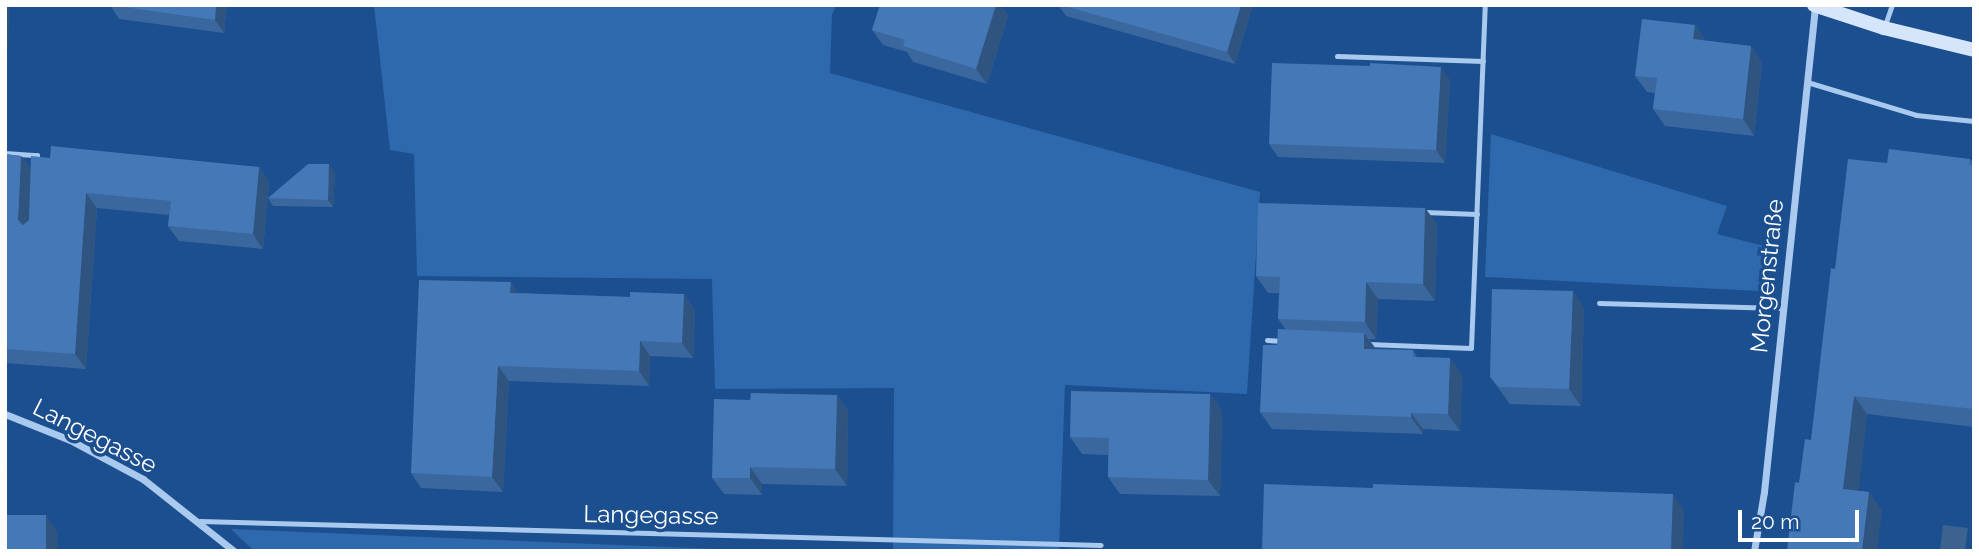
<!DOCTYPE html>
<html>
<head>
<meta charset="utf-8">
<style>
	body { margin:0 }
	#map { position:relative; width:1979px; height:556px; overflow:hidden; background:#1b4f8f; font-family:Raleway,sans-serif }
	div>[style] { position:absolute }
	.green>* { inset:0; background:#2e69ad }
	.water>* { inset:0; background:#3c6290; transform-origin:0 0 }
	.lane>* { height:5px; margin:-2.5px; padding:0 2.5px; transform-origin:2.5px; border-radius:2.5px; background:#a9c9ee }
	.street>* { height:7px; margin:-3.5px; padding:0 3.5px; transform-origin:3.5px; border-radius:3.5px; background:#a9c9ee }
	.secondary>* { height:14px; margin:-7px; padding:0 7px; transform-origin:7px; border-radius:7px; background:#d6e6fa }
	.wall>* { inset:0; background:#3a679d }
	.shaded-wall>* { inset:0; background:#305480 }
	.building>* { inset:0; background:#4478b7; transform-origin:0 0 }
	span { translate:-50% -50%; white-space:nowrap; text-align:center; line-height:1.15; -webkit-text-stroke:7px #1b4f8f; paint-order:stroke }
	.street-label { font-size:24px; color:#fff }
	.frame { position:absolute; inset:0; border:7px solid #fff; pointer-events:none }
	.scale { position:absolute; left:1738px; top:510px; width:121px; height:32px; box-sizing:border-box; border:4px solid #fff; border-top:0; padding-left:9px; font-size:21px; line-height:24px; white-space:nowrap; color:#fff; -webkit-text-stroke:5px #1b4f8f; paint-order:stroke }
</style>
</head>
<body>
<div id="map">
	<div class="green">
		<div style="clip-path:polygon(374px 5px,836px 5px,832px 15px,830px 73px,1260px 192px,1247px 394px,1065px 385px,1059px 551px,254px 551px,231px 529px,715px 549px,893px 549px,894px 388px,715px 389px,712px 279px,417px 276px,414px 154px,390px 150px)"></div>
		<div style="clip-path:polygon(1491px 134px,1727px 206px,1717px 234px,1776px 249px,1770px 283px,1758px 291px,1485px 277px)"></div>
	</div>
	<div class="water">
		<div style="left:1943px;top:525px;width:25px;height:26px;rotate:7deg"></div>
	</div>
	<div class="lane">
		<div style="left:1885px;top:25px;width:21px;rotate:-71deg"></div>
		<div style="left:1337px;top:56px;width:146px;rotate:2deg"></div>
		<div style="left:1807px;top:82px;width:114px;rotate:16.8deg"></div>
		<div style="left:1916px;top:115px;width:58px;rotate:5.9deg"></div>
		<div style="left:5px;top:153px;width:32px;rotate:4deg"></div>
		<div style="left:37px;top:155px;width:6px;rotate:90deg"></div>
		<div style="left:1424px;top:212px;width:53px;rotate:2.2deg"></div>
		<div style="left:1599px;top:303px;width:184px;rotate:1.6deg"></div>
		<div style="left:1267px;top:340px;width:18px;rotate:3deg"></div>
		<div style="left:1368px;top:344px;width:103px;rotate:2.2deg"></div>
		<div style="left:1471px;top:348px;width:343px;rotate:-87.7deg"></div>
		<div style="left:200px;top:521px;width:901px;rotate:1.53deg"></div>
	</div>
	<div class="street">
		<div style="left:5px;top:414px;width:70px;rotate:21.8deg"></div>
		<div style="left:70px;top:440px;width:83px;rotate:28.1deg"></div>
		<div style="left:143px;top:479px;width:116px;rotate:38.4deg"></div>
		<div style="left:1754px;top:551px;width:60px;rotate:-80.4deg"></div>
		<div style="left:1764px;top:492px;width:489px;rotate:-84deg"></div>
	</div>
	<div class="secondary">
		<div style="left:1814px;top:5px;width:74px;rotate:18.2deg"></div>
		<div style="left:1884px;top:28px;width:93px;rotate:13.7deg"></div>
	</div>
	<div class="wall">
		<div style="clip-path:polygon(110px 5px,227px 5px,224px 33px,119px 19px)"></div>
		<div style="clip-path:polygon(880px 5px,1000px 5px,1008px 16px,987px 84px,913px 62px,907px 52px,883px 45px,872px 30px)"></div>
		<div style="clip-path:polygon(1058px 5px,1253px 5px,1235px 64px,1066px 16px)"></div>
		<div style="clip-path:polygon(1695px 25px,1706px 41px,1751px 46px,1762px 63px,1754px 136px,1665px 126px,1653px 109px,1655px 93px,1647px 92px,1635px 76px)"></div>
		<div style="clip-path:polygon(1370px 66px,1450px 80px,1445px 163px,1278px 157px,1269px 144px)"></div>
		<div style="clip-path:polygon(5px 154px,21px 156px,31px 170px,50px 158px,259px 167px,269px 182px,263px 249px,179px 241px,168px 226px,169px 215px,97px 208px,86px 369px,5px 363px)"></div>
		<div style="clip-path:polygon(1970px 159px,1974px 165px,1974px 427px,1867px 414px,1858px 491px,1869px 492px,1882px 511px,1799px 483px,1811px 440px,1835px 269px)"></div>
		<div style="clip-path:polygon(335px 172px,333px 207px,273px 206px,268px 198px)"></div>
		<div style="clip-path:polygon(1425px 208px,1437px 224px,1435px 301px,1378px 299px,1376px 339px,1369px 339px,1376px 349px,1413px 350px,1417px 357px,1450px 358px,1462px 375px,1460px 431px,1423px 429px,1423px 434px,1272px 429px,1260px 412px,1277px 345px,1286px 330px,1278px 319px,1279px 293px,1268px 293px,1256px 276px)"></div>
		<div style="clip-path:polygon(519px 293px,630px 297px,684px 294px,695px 310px,693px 358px,650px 356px,649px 386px,509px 381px,503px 492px,421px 488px,411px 473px)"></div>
		<div style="clip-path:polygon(1584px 308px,1581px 406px,1510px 404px,1490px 377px)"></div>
		<div style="clip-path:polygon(1210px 394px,1222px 411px,1220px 496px,1120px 494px,1108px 477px,1108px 455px,1082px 454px,1070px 437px)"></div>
		<div style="clip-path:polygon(837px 395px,848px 411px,847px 486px,762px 484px,762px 495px,724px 494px,712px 478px,750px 400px)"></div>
	</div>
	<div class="shaded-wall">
		<div style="clip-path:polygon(5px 5px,10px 5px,8px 51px,5px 47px)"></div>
		<div style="clip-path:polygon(216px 5px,227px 5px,224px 33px,215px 20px)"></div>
		<div style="clip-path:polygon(996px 5px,1000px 5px,1008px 16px,987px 84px,976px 69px)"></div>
		<div style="clip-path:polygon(1241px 5px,1253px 5px,1235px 64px,1227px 52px)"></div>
		<div style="clip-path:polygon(1695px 25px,1707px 42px,1693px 39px)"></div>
		<div style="clip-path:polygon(1751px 46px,1762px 63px,1754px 136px,1743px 119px)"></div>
		<div style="clip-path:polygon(1441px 67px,1450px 80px,1445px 163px,1436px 150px)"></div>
		<div style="clip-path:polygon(21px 156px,31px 170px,29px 235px,18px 220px)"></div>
		<div style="clip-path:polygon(329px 164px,335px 172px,333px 207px,328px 200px)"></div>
		<div style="clip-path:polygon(259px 167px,269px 182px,263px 249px,253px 234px)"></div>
		<div style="clip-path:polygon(86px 193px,97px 208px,86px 369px,75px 354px)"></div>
		<div style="clip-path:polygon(1425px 208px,1437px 224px,1435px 301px,1423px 284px)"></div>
		<div style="clip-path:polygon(511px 282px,521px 297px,510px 293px)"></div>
		<div style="clip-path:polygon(1366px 282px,1378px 299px,1376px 339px,1365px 322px)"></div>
		<div style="clip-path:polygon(1573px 291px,1584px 308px,1581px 406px,1569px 389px)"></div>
		<div style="clip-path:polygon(684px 294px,695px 310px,693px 358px,682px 343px)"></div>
		<div style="clip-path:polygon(1364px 333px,1376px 350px,1364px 349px)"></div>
		<div style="clip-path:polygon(640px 341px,650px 356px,649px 386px,639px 371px)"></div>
		<div style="clip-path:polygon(1450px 358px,1462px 375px,1460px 431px,1448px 414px)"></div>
		<div style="clip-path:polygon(498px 366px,509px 381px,503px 492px,492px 477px)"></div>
		<div style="clip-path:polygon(1210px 394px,1222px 411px,1220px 496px,1208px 480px)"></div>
		<div style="clip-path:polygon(837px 395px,848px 411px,847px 486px,835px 469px)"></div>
		<div style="clip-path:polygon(1854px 396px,1867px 414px,1857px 508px,1843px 489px)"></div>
		<div style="clip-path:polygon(1411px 413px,1423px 429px,1423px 434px,1411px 417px)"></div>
		<div style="clip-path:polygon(5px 467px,8px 470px,5px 480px)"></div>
		<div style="clip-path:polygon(750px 467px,762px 484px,762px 495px,750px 478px)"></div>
		<div style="clip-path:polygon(1869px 492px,1882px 511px,1877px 551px,1862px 551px)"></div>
		<div style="clip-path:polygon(1673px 494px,1684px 511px,1683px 551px,1671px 551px)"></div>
		<div style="clip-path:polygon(46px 515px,57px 532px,58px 551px,46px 551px)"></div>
	</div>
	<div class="building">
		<div style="clip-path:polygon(110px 5px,216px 5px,215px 20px)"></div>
		<div style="clip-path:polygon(880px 5px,996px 5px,976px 69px,903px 46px,905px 40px,872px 30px)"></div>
		<div style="clip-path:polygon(1061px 5px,1241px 5px,1227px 52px)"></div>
		<div style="clip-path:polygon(1642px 19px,1695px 25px,1693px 39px,1751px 46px,1743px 119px,1653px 109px,1657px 78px,1635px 76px)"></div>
		<div style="clip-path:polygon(1272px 63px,1370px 66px,1370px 63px,1441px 67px,1436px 150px,1269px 144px)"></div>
		<div style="clip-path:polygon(51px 146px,259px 167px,253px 234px,168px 226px,171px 201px,86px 193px,75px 354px,5px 349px,5px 154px,21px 156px,18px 220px,23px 225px,29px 220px,31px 156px,50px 158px)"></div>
		<div style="clip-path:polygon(1889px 149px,1970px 159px,1969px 165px,1974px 165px,1974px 409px,1854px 396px,1843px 489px,1869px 492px,1862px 551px,1787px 551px,1795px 482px,1799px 483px,1805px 439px,1811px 440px,1831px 268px,1835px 269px,1848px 159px,1887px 163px)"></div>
		<div style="clip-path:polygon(308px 164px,329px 164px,328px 200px,268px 198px)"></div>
		<div style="clip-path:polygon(1258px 203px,1425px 208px,1423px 284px,1366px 282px,1365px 322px,1278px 319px,1280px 277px,1256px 276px)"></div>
		<div style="clip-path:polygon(419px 280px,511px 282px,510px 293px,630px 297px,630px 292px,684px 294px,682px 343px,640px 341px,639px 371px,498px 366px,492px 477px,411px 473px)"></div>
		<div style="clip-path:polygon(1492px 289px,1573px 291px,1569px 389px,1499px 387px,1490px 377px)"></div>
		<div style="clip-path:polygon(1278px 329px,1364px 333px,1364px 349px,1413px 350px,1413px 357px,1450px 358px,1448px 414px,1411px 413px,1411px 417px,1260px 412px,1263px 345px,1277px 345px)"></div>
		<div style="clip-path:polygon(1071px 391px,1210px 394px,1208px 480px,1108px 477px,1109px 438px,1070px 437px)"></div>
		<div style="clip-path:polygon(751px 393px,837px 395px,835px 469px,750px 467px,750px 478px,712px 478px,714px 399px,750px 400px)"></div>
		<div style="clip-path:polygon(1264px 484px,1373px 488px,1373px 484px,1673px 494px,1671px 551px,1262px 551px)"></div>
		<div style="left:46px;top:515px;width:36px;height:41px;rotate:90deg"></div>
	</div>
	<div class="street-label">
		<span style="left:1767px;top:276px;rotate:-84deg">Morgenstraße</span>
		<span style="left:95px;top:436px;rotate:27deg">Langegasse</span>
		<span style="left:651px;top:515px;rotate:1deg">Langegasse</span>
	</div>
	<div class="frame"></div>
	<div class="scale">20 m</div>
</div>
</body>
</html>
